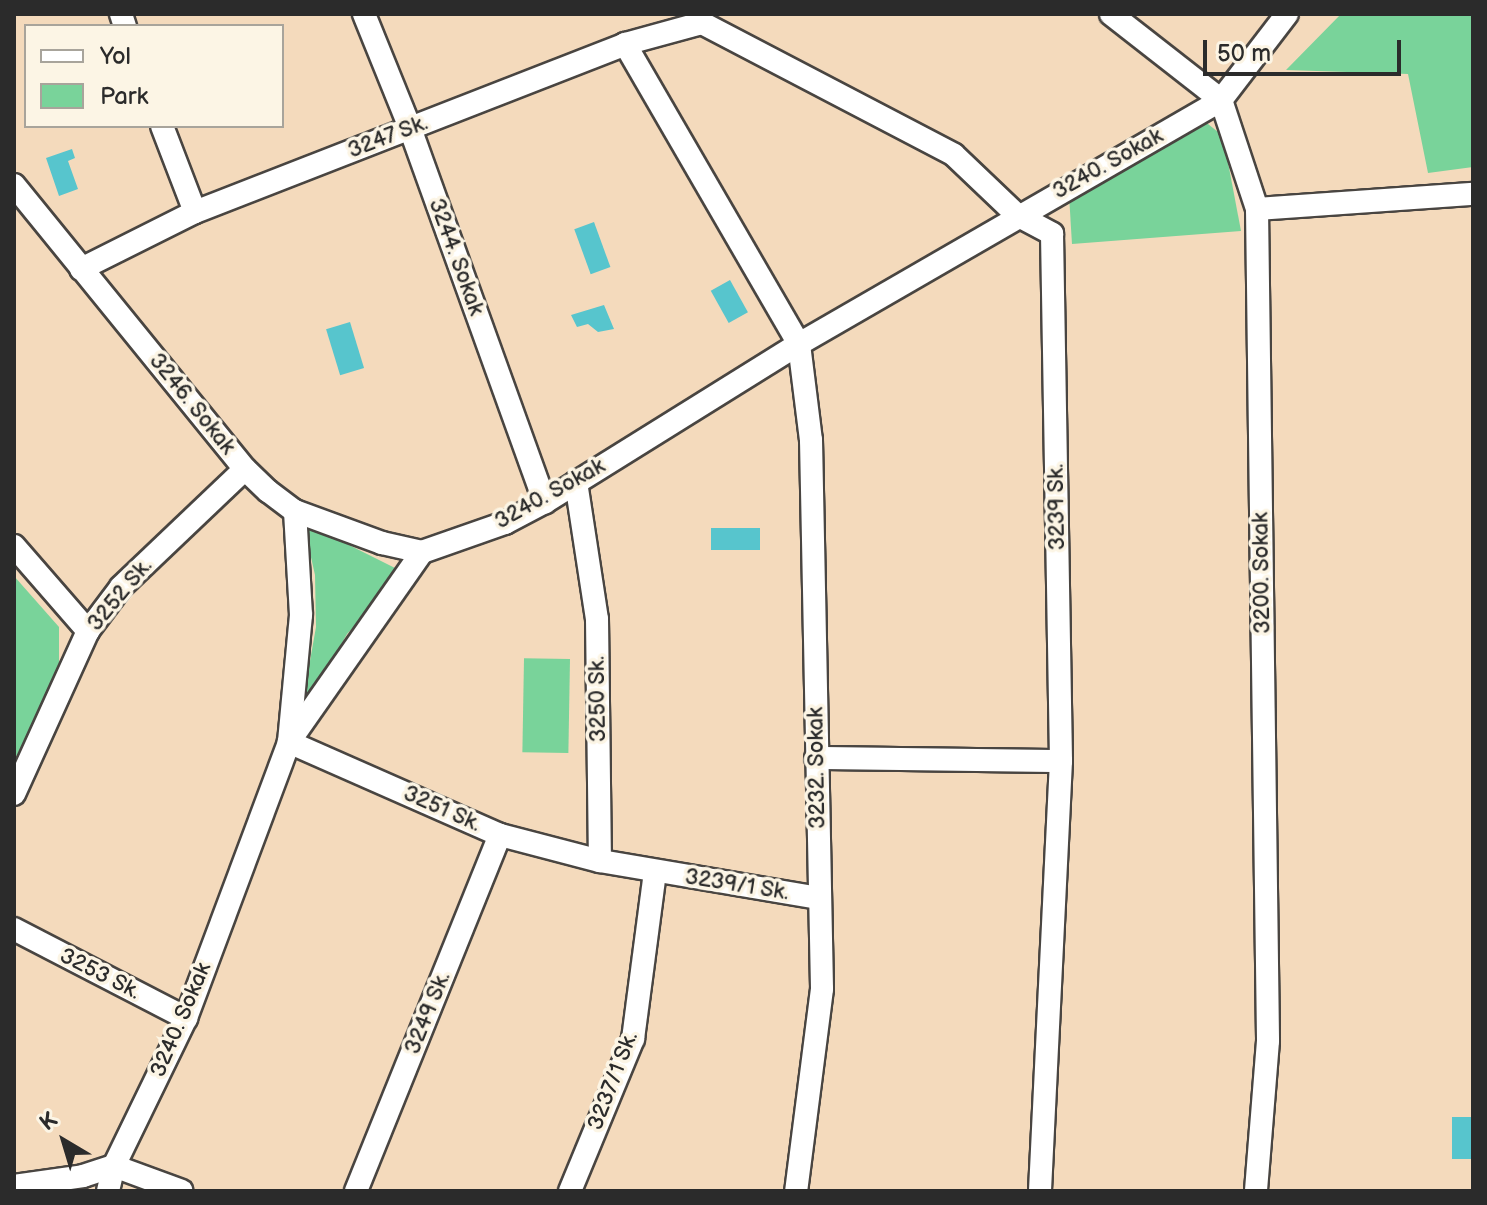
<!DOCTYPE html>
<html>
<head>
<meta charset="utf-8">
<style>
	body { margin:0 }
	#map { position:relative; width:1487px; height:1205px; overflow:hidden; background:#f4dabc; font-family:"Balsamiq Sans",sans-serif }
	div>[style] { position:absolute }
	.green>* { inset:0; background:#79d39a; transform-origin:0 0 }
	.water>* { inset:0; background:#57c5cd; transform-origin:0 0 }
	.roads { filter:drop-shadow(2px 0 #494541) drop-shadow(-2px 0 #494541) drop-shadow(0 2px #494541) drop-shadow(0 -2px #494541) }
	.minor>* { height:22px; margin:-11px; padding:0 11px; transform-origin:11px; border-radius:11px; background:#fff }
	span { translate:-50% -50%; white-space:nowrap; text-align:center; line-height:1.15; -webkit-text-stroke:7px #fcf5e5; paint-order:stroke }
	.street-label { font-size:22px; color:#2b2b2b }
	.frame { position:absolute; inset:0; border:16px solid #2b2b2b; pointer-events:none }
	.legend { position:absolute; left:24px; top:24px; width:260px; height:104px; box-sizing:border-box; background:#fcf5e5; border:2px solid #a8a49b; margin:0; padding:10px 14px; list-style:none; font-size:24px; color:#2b2b2b }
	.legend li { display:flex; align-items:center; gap:16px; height:40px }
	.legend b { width:40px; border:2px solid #a8a49b }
	.north { position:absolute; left:24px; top:1101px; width:80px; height:80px; -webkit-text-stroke:6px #fcf5e5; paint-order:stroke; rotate:322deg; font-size:22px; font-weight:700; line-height:32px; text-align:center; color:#2b2b2b }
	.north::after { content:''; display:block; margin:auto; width:28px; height:36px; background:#2b2b2b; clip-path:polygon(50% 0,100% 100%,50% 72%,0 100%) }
	.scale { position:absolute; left:1203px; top:40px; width:198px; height:36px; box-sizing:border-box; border:4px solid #2b2b2b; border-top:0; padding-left:10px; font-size:24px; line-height:28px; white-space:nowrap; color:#2b2b2b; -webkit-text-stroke:6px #fcf5e5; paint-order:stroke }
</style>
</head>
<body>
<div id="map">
	<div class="green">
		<div style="clip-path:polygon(1341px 14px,1473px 14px,1473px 167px,1428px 173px,1408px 74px,1286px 70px)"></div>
		<div style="clip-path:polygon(1203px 120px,1223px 136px,1241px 231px,1072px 244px,1069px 195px)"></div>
		<div style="clip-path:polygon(303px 522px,405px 573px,347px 634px,300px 717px,316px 627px,315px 575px)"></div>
		<div style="clip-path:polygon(14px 576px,59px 627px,59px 672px,14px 761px)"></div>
		<div style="left:570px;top:659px;width:94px;height:46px;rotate:91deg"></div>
	</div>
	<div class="water">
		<div style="clip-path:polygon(72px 149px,75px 158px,68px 161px,78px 189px,59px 196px,46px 158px)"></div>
		<div style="left:594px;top:222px;width:48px;height:21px;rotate:70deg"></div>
		<div style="left:730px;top:280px;width:37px;height:22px;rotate:61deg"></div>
		<div style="clip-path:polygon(604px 305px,614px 329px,598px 332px,588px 324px,577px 327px,571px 315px)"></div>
		<div style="left:350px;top:322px;width:48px;height:25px;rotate:73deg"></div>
		<div style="left:760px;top:528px;width:22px;height:49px;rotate:90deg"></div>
		<div style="left:1452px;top:1117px;width:20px;height:42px"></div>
	</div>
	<div class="roads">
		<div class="minor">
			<div style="left:121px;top:14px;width:13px;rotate:72deg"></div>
			<div style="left:364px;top:14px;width:123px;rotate:68deg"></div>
			<div style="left:410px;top:128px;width:398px;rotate:70.2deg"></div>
			<div style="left:1111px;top:14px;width:140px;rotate:38deg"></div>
			<div style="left:1221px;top:100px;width:115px;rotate:71.7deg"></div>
			<div style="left:1257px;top:209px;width:832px;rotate:89.24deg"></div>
			<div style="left:1268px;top:1041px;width:150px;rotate:94.6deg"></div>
			<div style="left:625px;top:44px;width:347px;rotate:59.9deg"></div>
			<div style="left:799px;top:344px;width:97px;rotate:82.9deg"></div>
			<div style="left:811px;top:440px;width:549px;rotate:88.85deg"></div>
			<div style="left:822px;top:989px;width:204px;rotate:97.3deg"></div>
			<div style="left:162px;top:126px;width:92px;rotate:69deg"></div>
			<div style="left:14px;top:185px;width:366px;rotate:50.9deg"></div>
			<div style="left:245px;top:469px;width:32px;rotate:44deg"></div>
			<div style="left:268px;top:491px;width:34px;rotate:37deg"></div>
			<div style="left:295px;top:511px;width:93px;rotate:20.2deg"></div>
			<div style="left:382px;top:543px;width:41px;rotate:12.7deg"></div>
			<div style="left:1257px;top:209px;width:217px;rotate:-4deg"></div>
			<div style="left:81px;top:269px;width:127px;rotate:-26.6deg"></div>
			<div style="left:195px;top:212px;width:462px;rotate:-21.3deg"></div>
			<div style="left:625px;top:44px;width:80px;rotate:-15.3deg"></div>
			<div style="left:702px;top:23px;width:284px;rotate:27.6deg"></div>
			<div style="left:954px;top:155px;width:87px;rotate:43.6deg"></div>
			<div style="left:1017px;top:215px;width:40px;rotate:28deg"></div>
			<div style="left:1052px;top:234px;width:527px;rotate:89.02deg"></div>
			<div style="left:1061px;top:761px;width:431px;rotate:92.8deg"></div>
			<div style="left:576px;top:482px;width:139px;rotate:81.3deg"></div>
			<div style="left:597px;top:619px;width:242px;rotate:89.3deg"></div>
			<div style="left:600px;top:861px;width:222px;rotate:9.6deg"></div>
			<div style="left:295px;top:511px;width:104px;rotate:86.7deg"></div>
			<div style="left:301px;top:615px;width:128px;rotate:95.4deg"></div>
			<div style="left:289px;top:742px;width:231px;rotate:23.8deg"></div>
			<div style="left:500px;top:835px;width:103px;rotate:14.6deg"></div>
			<div style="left:14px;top:546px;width:113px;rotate:49deg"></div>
			<div style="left:816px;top:758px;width:245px;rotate:0.7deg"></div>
			<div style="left:14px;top:794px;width:179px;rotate:-65.6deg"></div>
			<div style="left:88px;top:631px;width:55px;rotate:-53.1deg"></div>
			<div style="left:121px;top:587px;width:171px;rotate:-43.6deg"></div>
			<div style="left:14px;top:929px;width:194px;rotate:27.4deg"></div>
			<div style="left:14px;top:1186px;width:70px;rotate:-8.2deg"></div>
			<div style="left:83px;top:1176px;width:33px;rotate:-18deg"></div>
			<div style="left:114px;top:1166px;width:165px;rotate:-64.1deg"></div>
			<div style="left:186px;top:1018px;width:295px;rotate:-69.5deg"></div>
			<div style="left:289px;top:742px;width:232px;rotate:-55deg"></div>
			<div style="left:422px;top:552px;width:88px;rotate:-19.3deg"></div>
			<div style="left:505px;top:523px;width:45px;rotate:-27.7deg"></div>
			<div style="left:545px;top:502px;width:299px;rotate:-31.9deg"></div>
			<div style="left:799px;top:344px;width:487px;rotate:-30deg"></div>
			<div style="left:1221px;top:100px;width:108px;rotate:-52.5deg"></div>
			<div style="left:108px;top:1191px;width:26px;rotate:-77deg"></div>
			<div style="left:114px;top:1166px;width:72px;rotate:20.2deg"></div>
			<div style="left:356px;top:1191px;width:384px;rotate:-68deg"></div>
			<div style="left:570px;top:1191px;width:165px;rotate:-67.5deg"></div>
			<div style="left:633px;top:1039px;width:167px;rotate:-82.5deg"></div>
		</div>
	</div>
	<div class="street-label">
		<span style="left:388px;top:137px;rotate:-21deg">3247 Sk.</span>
		<span style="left:1108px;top:164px;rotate:-29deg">3240. Sokak</span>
		<span style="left:456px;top:257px;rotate:70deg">3244. Sokak</span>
		<span style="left:192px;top:404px;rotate:51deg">3246. Sokak</span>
		<span style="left:550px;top:494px;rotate:-29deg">3240. Sokak</span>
		<span style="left:1057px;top:507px;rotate:-91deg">3239 Sk.</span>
		<span style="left:1262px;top:573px;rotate:-91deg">3200. Sokak</span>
		<span style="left:120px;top:595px;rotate:-50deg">3252 Sk.</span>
		<span style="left:598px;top:699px;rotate:-91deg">3250 Sk.</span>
		<span style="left:817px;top:768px;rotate:-91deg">3232. Sokak</span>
		<span style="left:442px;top:809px;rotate:24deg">3251 Sk.</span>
		<span style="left:737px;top:885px;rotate:9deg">3239/1 Sk.</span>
		<span style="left:100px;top:974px;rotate:27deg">3253 Sk.</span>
		<span style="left:428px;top:1013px;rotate:-68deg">3249 Sk.</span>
		<span style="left:181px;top:1020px;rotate:-67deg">3240. Sokak</span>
		<span style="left:613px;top:1081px;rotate:-69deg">3237/1 Sk.</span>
	</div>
	<div class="frame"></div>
	<ul class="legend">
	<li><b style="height:10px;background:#fff"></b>Yol</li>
	<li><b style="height:22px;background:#79d39a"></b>Park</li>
	</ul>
	<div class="north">K</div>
	<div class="scale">50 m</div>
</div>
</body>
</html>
